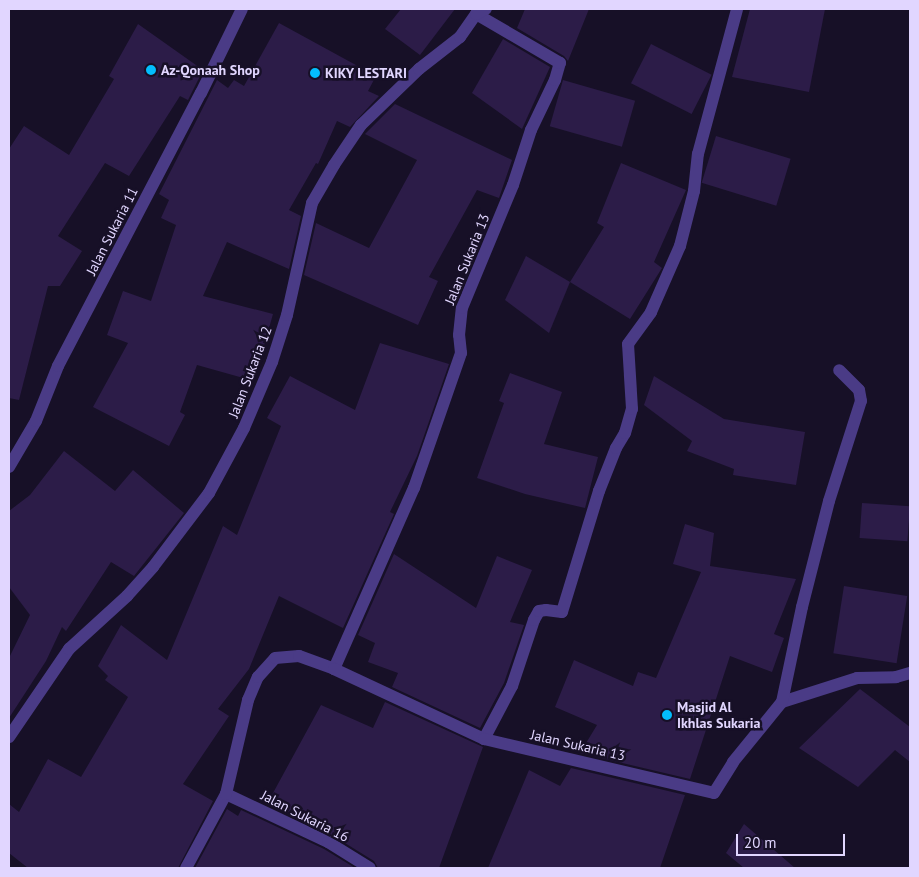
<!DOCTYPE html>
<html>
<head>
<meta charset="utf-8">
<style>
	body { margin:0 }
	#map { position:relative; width:919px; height:877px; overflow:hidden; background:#171027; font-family:"PT Sans",sans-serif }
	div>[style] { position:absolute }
	.building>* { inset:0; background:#2c1c48; transform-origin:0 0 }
	.street>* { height:12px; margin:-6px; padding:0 6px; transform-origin:6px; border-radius:6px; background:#4a3b86 }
	.dots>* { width:14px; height:14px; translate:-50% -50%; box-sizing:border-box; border:2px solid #171027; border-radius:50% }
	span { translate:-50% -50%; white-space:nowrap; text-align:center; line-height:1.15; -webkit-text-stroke:5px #171027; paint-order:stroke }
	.poi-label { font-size:14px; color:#e1d6ff; font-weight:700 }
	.left { translate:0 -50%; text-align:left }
	.street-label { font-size:14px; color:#e1d6ff }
	.frame { position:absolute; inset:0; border:10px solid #e1d6ff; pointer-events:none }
	.scale { position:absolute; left:736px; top:834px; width:109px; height:22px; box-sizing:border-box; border:2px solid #e1d6ff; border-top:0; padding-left:6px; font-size:15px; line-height:18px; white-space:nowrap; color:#e1d6ff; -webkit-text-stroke:4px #171027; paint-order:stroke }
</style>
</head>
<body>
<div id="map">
	<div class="building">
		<div style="clip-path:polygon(401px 9px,455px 9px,420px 55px,385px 29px)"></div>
		<div style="clip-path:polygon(525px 9px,589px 9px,568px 61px,564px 56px,517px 28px)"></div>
		<div style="clip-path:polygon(750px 9px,825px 9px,809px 92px,732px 77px)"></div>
		<div style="clip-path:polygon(279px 23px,376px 76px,368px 91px,379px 96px,350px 127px,337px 121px,318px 164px,316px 163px,289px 210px,301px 216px,289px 269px,227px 242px,203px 296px,273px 314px,254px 381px,197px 365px,180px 412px,185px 415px,169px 446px,93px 407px,128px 343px,107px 335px,123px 291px,151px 301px,176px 225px,161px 218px,169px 200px,159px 194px,217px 80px,228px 88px,234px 80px,244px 86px)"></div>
		<div style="clip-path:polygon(138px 24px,203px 70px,188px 100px,180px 96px,129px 176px,105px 163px,58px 236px,82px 251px,60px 286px,48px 286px,19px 400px,9px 398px,9px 149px,24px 126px,69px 155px,114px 79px,109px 76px)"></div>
		<div style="clip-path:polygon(503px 39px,550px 67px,522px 129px,472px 93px)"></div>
		<div style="left:651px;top:44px;width:68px;height:44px;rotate:27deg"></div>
		<div style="left:563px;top:80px;width:75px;height:48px;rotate:16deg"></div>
		<div style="clip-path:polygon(395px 104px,512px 160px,499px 198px,477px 190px,429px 277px,438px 281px,418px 325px,304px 275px,316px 223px,369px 248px,417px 160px,365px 134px)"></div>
		<div style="left:716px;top:136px;width:78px;height:49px;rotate:17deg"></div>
		<div style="clip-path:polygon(621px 163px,686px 190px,654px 262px,662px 268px,630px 319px,570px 282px,604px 227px,597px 223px)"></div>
		<div style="clip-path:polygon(526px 256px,570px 282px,549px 333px,505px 300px)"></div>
		<div style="clip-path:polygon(380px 343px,449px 364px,417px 456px,390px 512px,394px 514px,343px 628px,279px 596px,249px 669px,218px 709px,229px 716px,183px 784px,213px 801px,178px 868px,28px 868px,9px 853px,9px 804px,19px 812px,48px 759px,81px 777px,128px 697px,105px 680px,108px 676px,98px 666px,121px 625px,167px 660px,223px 526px,237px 535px,281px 426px,267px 418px,290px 376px,355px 410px)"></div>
		<div style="clip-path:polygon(510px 373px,562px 392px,544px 444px,598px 457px,585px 508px,525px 494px,477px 478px,504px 403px,499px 401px)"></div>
		<div style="clip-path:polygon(654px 376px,724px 419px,805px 432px,796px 485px,733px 475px,734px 469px,687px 451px,692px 441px,644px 405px)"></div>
		<div style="clip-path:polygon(64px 451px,115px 491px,133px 470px,184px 513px,134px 576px,111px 562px,66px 631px,62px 627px,46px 661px,9px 718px,9px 658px,30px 615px,9px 587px,9px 511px,30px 495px)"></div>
		<div style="left:862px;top:503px;width:48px;height:35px;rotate:4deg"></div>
		<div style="clip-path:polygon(685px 524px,714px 533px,710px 566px,796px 579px,774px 634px,784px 638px,772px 672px,730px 656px,690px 779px,580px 753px,597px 725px,555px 707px,574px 660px,633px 686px,638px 672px,656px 678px,701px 572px,673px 564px)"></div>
		<div style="clip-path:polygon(394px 554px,476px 608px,497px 556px,532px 570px,510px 622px,524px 625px,504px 683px,480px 728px,392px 687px,398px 673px,368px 662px,375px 643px,358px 635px)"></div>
		<div style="left:844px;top:586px;width:64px;height:68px;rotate:9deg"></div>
		<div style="clip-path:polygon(860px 689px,910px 727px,910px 762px,895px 750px,858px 787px,799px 748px)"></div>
		<div style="clip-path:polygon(385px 702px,483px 747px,439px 868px,378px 868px,374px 861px,332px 835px,267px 804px,321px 705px,373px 728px)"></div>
		<div style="clip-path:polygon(571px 768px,685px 795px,660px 868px,488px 868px,529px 770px,560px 786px)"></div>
		<div style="clip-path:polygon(227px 809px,238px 816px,241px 810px,324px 849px,355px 868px,195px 868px)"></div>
		<div style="clip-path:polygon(744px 824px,795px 868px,744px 868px,726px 853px)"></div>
	</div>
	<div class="street">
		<div style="left:9px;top:467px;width:53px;rotate:-59.6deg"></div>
		<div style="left:36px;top:421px;width:59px;rotate:-68.2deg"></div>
		<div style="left:58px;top:366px;width:308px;rotate:-62.4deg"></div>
		<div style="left:201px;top:93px;width:93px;rotate:-64deg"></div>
		<div style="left:334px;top:669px;width:198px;rotate:-66.2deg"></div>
		<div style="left:414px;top:488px;width:143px;rotate:-70.8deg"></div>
		<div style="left:461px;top:353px;width:18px;rotate:-96deg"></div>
		<div style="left:459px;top:335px;width:27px;rotate:-84deg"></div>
		<div style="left:462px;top:308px;width:133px;rotate:-67.5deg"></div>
		<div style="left:513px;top:185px;width:58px;rotate:-71.9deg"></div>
		<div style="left:531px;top:130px;width:55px;rotate:-64.4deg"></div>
		<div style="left:555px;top:80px;width:18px;rotate:-74deg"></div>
		<div style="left:560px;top:63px;width:97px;rotate:-149.7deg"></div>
		<div style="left:782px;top:702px;width:79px;rotate:-17.7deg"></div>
		<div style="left:857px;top:678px;width:39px;rotate:-1deg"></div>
		<div style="left:896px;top:677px;width:15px;rotate:-16deg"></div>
		<div style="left:9px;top:737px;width:107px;rotate:-55.7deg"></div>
		<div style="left:69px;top:649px;width:79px;rotate:-42.4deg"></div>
		<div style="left:127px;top:596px;width:39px;rotate:-48deg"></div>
		<div style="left:153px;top:567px;width:93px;rotate:-52.9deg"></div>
		<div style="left:209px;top:493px;width:74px;rotate:-61.7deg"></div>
		<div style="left:244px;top:428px;width:72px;rotate:-67deg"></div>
		<div style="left:272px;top:362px;width:49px;rotate:-72.3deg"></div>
		<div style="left:287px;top:315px;width:115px;rotate:-77.4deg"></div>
		<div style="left:312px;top:203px;width:44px;rotate:-59.9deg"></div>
		<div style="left:334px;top:165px;width:48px;rotate:-56deg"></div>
		<div style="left:361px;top:125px;width:81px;rotate:-44deg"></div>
		<div style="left:419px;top:69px;width:52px;rotate:-38deg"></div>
		<div style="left:460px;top:37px;width:28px;rotate:-55deg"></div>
		<div style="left:476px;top:14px;width:11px;rotate:-27deg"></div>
		<div style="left:484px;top:739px;width:60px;rotate:-62.2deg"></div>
		<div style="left:512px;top:686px;width:70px;rotate:-71.6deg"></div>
		<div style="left:534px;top:620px;width:10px;rotate:-61deg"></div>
		<div style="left:539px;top:611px;width:7px;rotate:-8deg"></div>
		<div style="left:546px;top:610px;width:16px;rotate:7deg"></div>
		<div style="left:562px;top:612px;width:127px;rotate:-73deg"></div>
		<div style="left:599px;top:491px;width:46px;rotate:-68.4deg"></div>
		<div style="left:616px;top:448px;width:17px;rotate:-59deg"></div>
		<div style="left:625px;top:433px;width:25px;rotate:-74deg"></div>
		<div style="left:632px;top:409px;width:65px;rotate:-93.5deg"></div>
		<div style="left:628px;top:344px;width:39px;rotate:-54deg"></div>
		<div style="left:651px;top:312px;width:72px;rotate:-66.3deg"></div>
		<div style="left:680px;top:246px;width:57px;rotate:-75.7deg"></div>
		<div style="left:694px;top:191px;width:37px;rotate:-84deg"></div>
		<div style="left:698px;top:154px;width:150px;rotate:-74.9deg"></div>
		<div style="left:226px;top:794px;width:113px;rotate:25.2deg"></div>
		<div style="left:328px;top:842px;width:49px;rotate:31.8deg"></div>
		<div style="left:186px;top:868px;width:84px;rotate:-61.6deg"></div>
		<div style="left:226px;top:794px;width:97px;rotate:-76.8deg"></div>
		<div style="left:248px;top:700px;width:25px;rotate:-67deg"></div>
		<div style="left:258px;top:677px;width:25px;rotate:-48deg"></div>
		<div style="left:275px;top:658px;width:24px;rotate:-5deg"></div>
		<div style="left:299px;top:656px;width:37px;rotate:20deg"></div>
		<div style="left:334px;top:669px;width:166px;rotate:25deg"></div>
		<div style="left:484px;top:739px;width:236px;rotate:13.2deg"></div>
		<div style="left:714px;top:793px;width:36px;rotate:-58deg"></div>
		<div style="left:733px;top:762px;width:77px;rotate:-50.8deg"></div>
		<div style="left:782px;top:702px;width:97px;rotate:-78.1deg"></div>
		<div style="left:802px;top:607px;width:109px;rotate:-75.7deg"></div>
		<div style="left:829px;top:501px;width:105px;rotate:-72.3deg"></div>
		<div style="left:861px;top:401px;width:11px;rotate:-100deg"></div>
		<div style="left:859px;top:390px;width:28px;rotate:-135deg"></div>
	</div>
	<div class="dots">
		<div style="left:151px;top:70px;background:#03bdfd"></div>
		<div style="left:315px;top:73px;background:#03bdfd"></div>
		<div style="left:667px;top:715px;background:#03bdfd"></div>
	</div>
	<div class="poi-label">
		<span class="left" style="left:161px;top:70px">Az-Qonaah Shop</span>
		<span class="left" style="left:325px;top:73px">KIKY LESTARI</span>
		<span class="left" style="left:677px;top:715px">Masjid Al<br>Ikhlas Sukaria</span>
	</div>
	<div class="street-label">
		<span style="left:112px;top:231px;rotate:-63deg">Jalan Sukaria 11</span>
		<span style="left:467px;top:259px;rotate:-68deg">Jalan Sukaria 13</span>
		<span style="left:250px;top:372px;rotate:-69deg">Jalan Sukaria 12</span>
		<span style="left:578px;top:745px;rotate:13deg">Jalan Sukaria 13</span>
		<span style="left:305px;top:816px;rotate:27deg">Jalan Sukaria 16</span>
	</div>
	<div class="frame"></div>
	<div class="scale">20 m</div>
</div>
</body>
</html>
